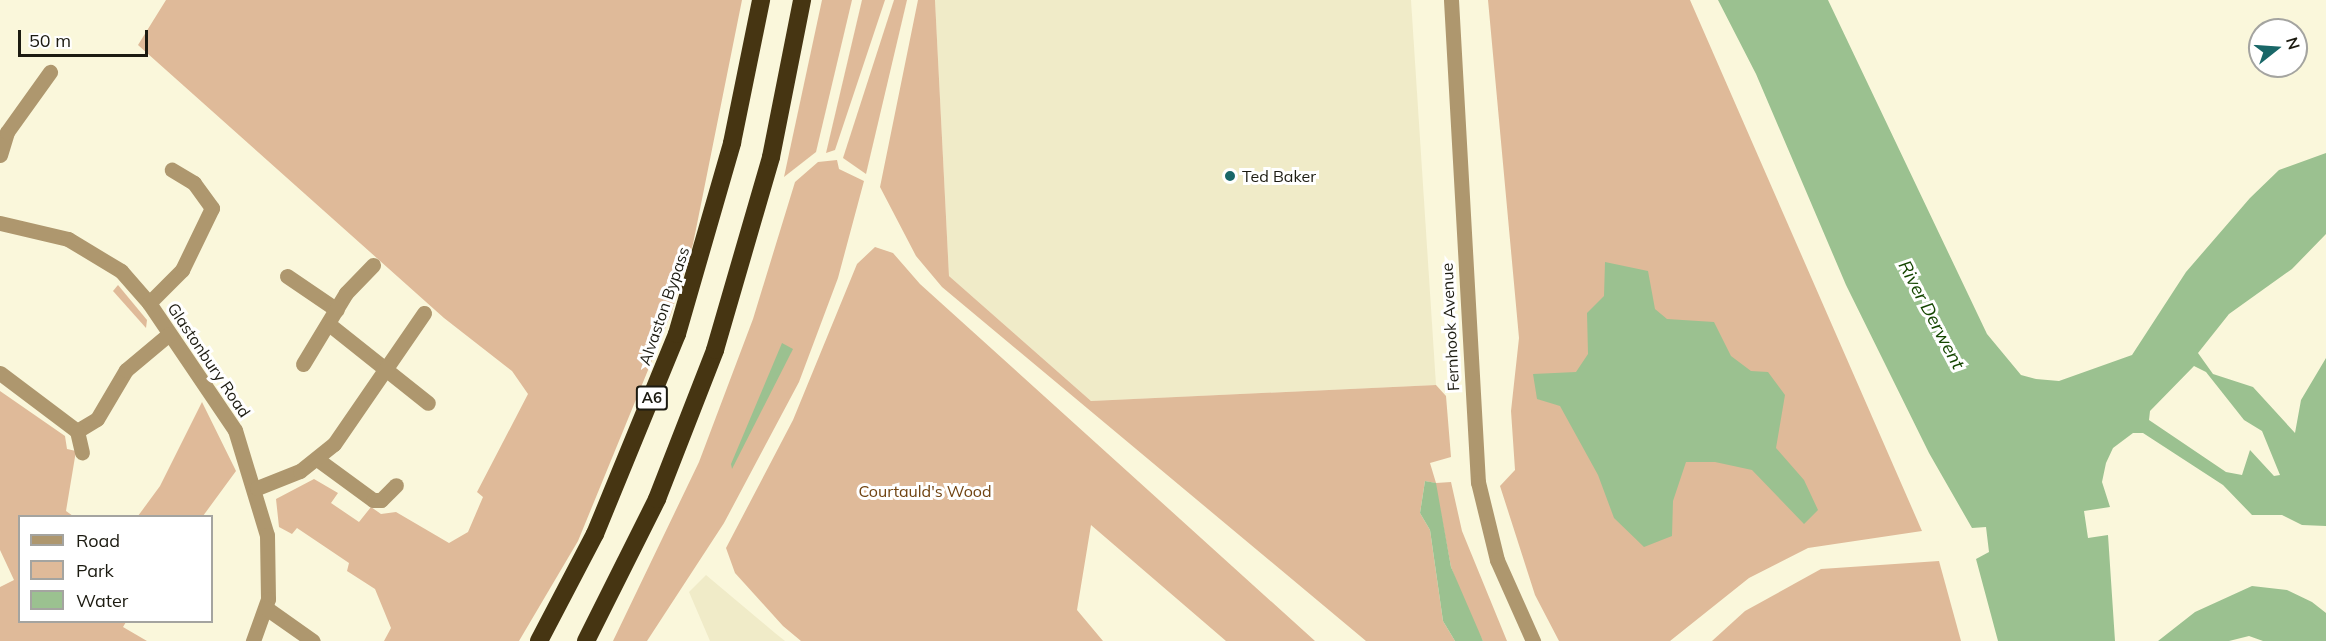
<!DOCTYPE html>
<html>
<head>
<meta charset="utf-8">
<style>
	body { margin:0 }
	#map { position:relative; width:2326px; height:641px; overflow:hidden; background:#faf7db; font-family:Mulish,sans-serif }
	div>[style] { position:absolute }
	.built>* { inset:0; background:#f0ebc8 }
	.green>* { inset:0; background:#dfba99 }
	.water>* { inset:0; background:#9bc190 }
	.minor>* { height:15px; margin:-7.5px; padding:0 7.5px; transform-origin:7.5px; border-radius:7.5px; background:#ae976e }
	.highway>* { height:18px; margin:-9px; padding:0 9px; transform-origin:9px; border-radius:9px; background:#463512 }
	.dots>* { width:16px; height:16px; translate:-50% -50%; box-sizing:border-box; border:3px solid #fff; border-radius:50% }
	span { translate:-50% -50%; white-space:nowrap; text-align:center; line-height:1.15; -webkit-text-stroke:6px #fff; paint-order:stroke }
	.shield-label span { padding:2px 4px; background:#fff; border:2px solid; border-radius:4px; -webkit-text-stroke-width:0 }
	.shield-label { font-size:15px; color:#1c1b11; font-weight:700 }
	.poi-label { font-size:16px; color:#1c1b11 }
	.left { translate:0 -50%; text-align:left }
	.street-label { font-size:16px; color:#1c1b11 }
	.park-label { font-size:16px; color:#704311 }
	.water-label { font-size:18px; color:#154600; font-style:italic }
	.legend { position:absolute; left:18px; top:515px; width:195px; height:108px; box-sizing:border-box; background:#fff; border:2px solid #a4a4a0; margin:0; padding:8px 10px; list-style:none; font-size:18px; color:#1c1b11 }
	.legend li { display:flex; align-items:center; gap:12px; height:30px }
	.legend b { width:30px; border:2px solid #a4a4a0 }
	.north { position:absolute; left:2248px; top:18px; width:60px; height:60px; box-sizing:border-box; background:#fff; border:2px solid #a4a4a0; border-radius:50%; rotate:73deg; font-size:16px; font-weight:700; line-height:24px; text-align:center; color:#1c1b11 }
	.north::after { content:''; display:block; margin:auto; width:21px; height:27px; background:#196768; clip-path:polygon(50% 0,100% 100%,50% 72%,0 100%) }
	.scale { position:absolute; left:18px; top:30px; width:130px; height:27px; box-sizing:border-box; border:3px solid #1c1b11; border-top:0; padding-left:8px; font-size:18px; line-height:21px; white-space:nowrap; color:#1c1b11; -webkit-text-stroke:4px #fff; paint-order:stroke }
</style>
</head>
<body>
<div id="map">
	<div class="built">
		<div style="clip-path:polygon(935px 0,1411px 0,1436px 385px,1091px 401px,949px 276px)"></div>
		<div style="clip-path:polygon(706px 575px,775px 633px,785px 641px,710px 641px,689px 592px)"></div>
	</div>
	<div class="green">
		<div style="clip-path:polygon(166px 0,742px 0,693px 244px,671px 314px,578px 541px,519px 641px,384px 641px,391px 628px,375px 589px,347px 571px,349px 563px,297px 528px,292px 534px,279px 527px,276px 499px,314px 479px,338px 493px,331px 503px,359px 522px,371px 507px,381px 514px,396px 512px,449px 543px,468px 532px,483px 497px,477px 492px,528px 394px,512px 371px,444px 318px,138px 45px)"></div>
		<div style="clip-path:polygon(822px 0,852px 0,816px 152px,784px 177px)"></div>
		<div style="clip-path:polygon(862px 0,885px 0,835px 150px,826px 153px)"></div>
		<div style="clip-path:polygon(894px 0,907px 0,866px 174px,843px 158px)"></div>
		<div style="clip-path:polygon(918px 0,935px 0,949px 276px,1091px 401px,1436px 385px,1446px 396px,1451px 457px,1430px 463px,1436px 483px,1451px 482px,1462px 531px,1507px 641px,1483px 641px,1468px 613px,1451px 567px,1435px 483px,1425px 481px,1420px 513px,1430px 530px,1443px 621px,1455px 641px,1366px 641px,942px 287px,916px 256px,880px 187px)"></div>
		<div style="clip-path:polygon(1488px 0,1690px 0,1922px 531px,1808px 548px,1749px 578px,1670px 641px,1559px 641px,1535px 595px,1500px 486px,1515px 470px,1511px 411px,1519px 338px)"></div>
		<div style="clip-path:polygon(837px 160px,839px 169px,864px 181px,838px 278px,799px 382px,724px 523px,647px 641px,613px 641px,699px 462px,753px 319px,795px 182px,818px 162px)"></div>
		<div style="clip-path:polygon(875px 247px,893px 253px,920px 284px,1315px 641px,1226px 641px,1091px 525px,1077px 610px,1103px 641px,801px 641px,783px 626px,735px 573px,726px 548px,793px 420px,857px 264px)"></div>
		<div style="clip-path:polygon(118px 285px,147px 320px,146px 328px,113px 291px)"></div>
		<div style="clip-path:polygon(0 391px,65px 436px,67px 449px,76px 451px,66px 511px,73px 516px,20px 516px,20px 622px,126px 622px,123px 627px,147px 641px,0 641px,0 587px,14px 580px,0 550px)"></div>
		<div style="clip-path:polygon(202px 402px,236px 471px,203px 516px,138px 516px,160px 486px)"></div>
		<div style="clip-path:polygon(1939px 561px,1961px 641px,1712px 641px,1745px 611px,1821px 569px)"></div>
	</div>
	<div class="water">
		<div style="clip-path:polygon(evenodd,1718px 0,1828px 0,1987px 334px,2021px 375px,2036px 379px,2059px 381px,2132px 355px,2186px 272px,2250px 198px,2279px 170px,2326px 153px,2326px 234px,2292px 269px,2229px 314px,2198px 353px,2213px 374px,2253px 387px,2295px 433px,2301px 400px,2326px 358px,2326px 526px,2302px 525px,2282px 515px,2252px 515px,2223px 485px,2143px 433px,2133px 433px,2113px 448px,2106px 463px,2102px 482px,2110px 507px,2084px 511px,2088px 538px,2108px 535px,2115px 641px,1998px 641px,1976px 559px,1989px 552px,1986px 527px,1972px 528px,1929px 453px,1846px 285px,1756px 74px,1718px 0,2194px 366px,2206px 372px,2244px 420px,2262px 431px,2280px 475px,2274px 476px,2250px 450px,2242px 475px,2226px 472px,2149px 420px,2150px 411px,2194px 366px)"></div>
		<div style="clip-path:polygon(1605px 262px,1648px 271px,1655px 309px,1667px 319px,1714px 322px,1731px 356px,1751px 371px,1768px 372px,1785px 395px,1776px 448px,1804px 480px,1818px 510px,1804px 524px,1752px 470px,1715px 462px,1686px 462px,1673px 501px,1672px 536px,1644px 547px,1614px 518px,1598px 475px,1560px 406px,1537px 399px,1533px 374px,1576px 372px,1588px 354px,1587px 313px,1604px 296px)"></div>
		<div style="clip-path:polygon(782px 343px,793px 349px,732px 469px,731px 464px)"></div>
		<div style="clip-path:polygon(1425px 481px,1436px 483px,1451px 567px,1483px 641px,1455px 641px,1443px 621px,1430px 530px,1420px 513px)"></div>
		<div style="clip-path:polygon(2252px 586px,2287px 590px,2312px 602px,2326px 613px,2326px 641px,2263px 641px,2249px 636px,2229px 641px,2158px 641px,2195px 612px)"></div>
	</div>
	<div class="minor">
		<div style="left:1451px;top:0;width:483px;rotate:86.8deg"></div>
		<div style="left:1478px;top:482px;width:80px;rotate:76.3deg"></div>
		<div style="left:1497px;top:560px;width:89px;rotate:66deg"></div>
		<div style="left:0;top:155px;width:24px;rotate:-73deg"></div>
		<div style="left:7px;top:132px;width:74px;rotate:-54.4deg"></div>
		<div style="left:0;top:223px;width:70px;rotate:13.2deg"></div>
		<div style="left:68px;top:239px;width:62px;rotate:31.1deg"></div>
		<div style="left:121px;top:271px;width:43px;rotate:48.8deg"></div>
		<div style="left:149px;top:303px;width:153px;rotate:55.9deg"></div>
		<div style="left:235px;top:430px;width:110px;rotate:73.1deg"></div>
		<div style="left:267px;top:535px;width:64px;rotate:89.1deg"></div>
		<div style="left:268px;top:599px;width:45px;rotate:109.7deg"></div>
		<div style="left:287px;top:276px;width:60px;rotate:34.2deg"></div>
		<div style="left:149px;top:303px;width:47px;rotate:-45deg"></div>
		<div style="left:182px;top:270px;width:69px;rotate:-64.2deg"></div>
		<div style="left:212px;top:208px;width:31px;rotate:-126deg"></div>
		<div style="left:194px;top:183px;width:26px;rotate:-149deg"></div>
		<div style="left:330px;top:325px;width:125px;rotate:38.5deg"></div>
		<div style="left:303px;top:364px;width:83px;rotate:-58.8deg"></div>
		<div style="left:346px;top:293px;width:39px;rotate:-46deg"></div>
		<div style="left:0;top:373px;width:96px;rotate:37deg"></div>
		<div style="left:77px;top:431px;width:23px;rotate:-31deg"></div>
		<div style="left:97px;top:419px;width:57px;rotate:-59.4deg"></div>
		<div style="left:126px;top:370px;width:56px;rotate:-39.9deg"></div>
		<div style="left:77px;top:431px;width:22px;rotate:77deg"></div>
		<div style="left:317px;top:459px;width:69px;rotate:36.2deg"></div>
		<div style="left:373px;top:500px;width:8px"></div>
		<div style="left:381px;top:500px;width:21px;rotate:-45deg"></div>
		<div style="left:257px;top:488px;width:46px;rotate:-21.6deg"></div>
		<div style="left:300px;top:471px;width:43px;rotate:-38.5deg"></div>
		<div style="left:334px;top:444px;width:159px;rotate:-55.5deg"></div>
		<div style="left:266px;top:608px;width:57px;rotate:35.1deg"></div>
	</div>
	<div class="highway">
		<div style="left:539px;top:641px;width:121px;rotate:-62.4deg"></div>
		<div style="left:595px;top:534px;width:216px;rotate:-67.7deg"></div>
		<div style="left:677px;top:334px;width:199px;rotate:-73.9deg"></div>
		<div style="left:732px;top:143px;width:146px;rotate:-78.5deg"></div>
		<div style="left:586px;top:641px;width:159px;rotate:-63.4deg"></div>
		<div style="left:657px;top:499px;width:160px;rotate:-68.7deg"></div>
		<div style="left:715px;top:350px;width:201px;rotate:-73.8deg"></div>
		<div style="left:771px;top:157px;width:160px;rotate:-78.8deg"></div>
	</div>
	<div class="dots">
		<div style="left:1230px;top:176px;background:#196768"></div>
	</div>
	<div class="shield-label">
		<span style="left:652px;top:398px">A6</span>
	</div>
	<div class="poi-label">
		<span class="left" style="left:1242px;top:176px">Ted Baker</span>
	</div>
	<div class="street-label">
		<span style="left:664px;top:306px;rotate:-71deg">Alvaston Bypass</span>
		<span style="left:1450px;top:327px;rotate:-93deg">Fernhook Avenue</span>
		<span style="left:209px;top:360px;rotate:56deg">Glastonbury Road</span>
	</div>
	<div class="park-label">
		<span style="left:925px;top:491px">Courtauld's Wood</span>
	</div>
	<div class="water-label">
		<span style="left:1931px;top:315px;rotate:62deg">River Derwent</span>
	</div>
	<ul class="legend">
	<li><b style="height:8px;background:#ae976e"></b>Road</li>
	<li><b style="height:16px;background:#dfba99"></b>Park</li>
	<li><b style="height:16px;background:#9bc190"></b>Water</li>
	</ul>
	<div class="north">N</div>
	<div class="scale">50 m</div>
</div>
</body>
</html>
